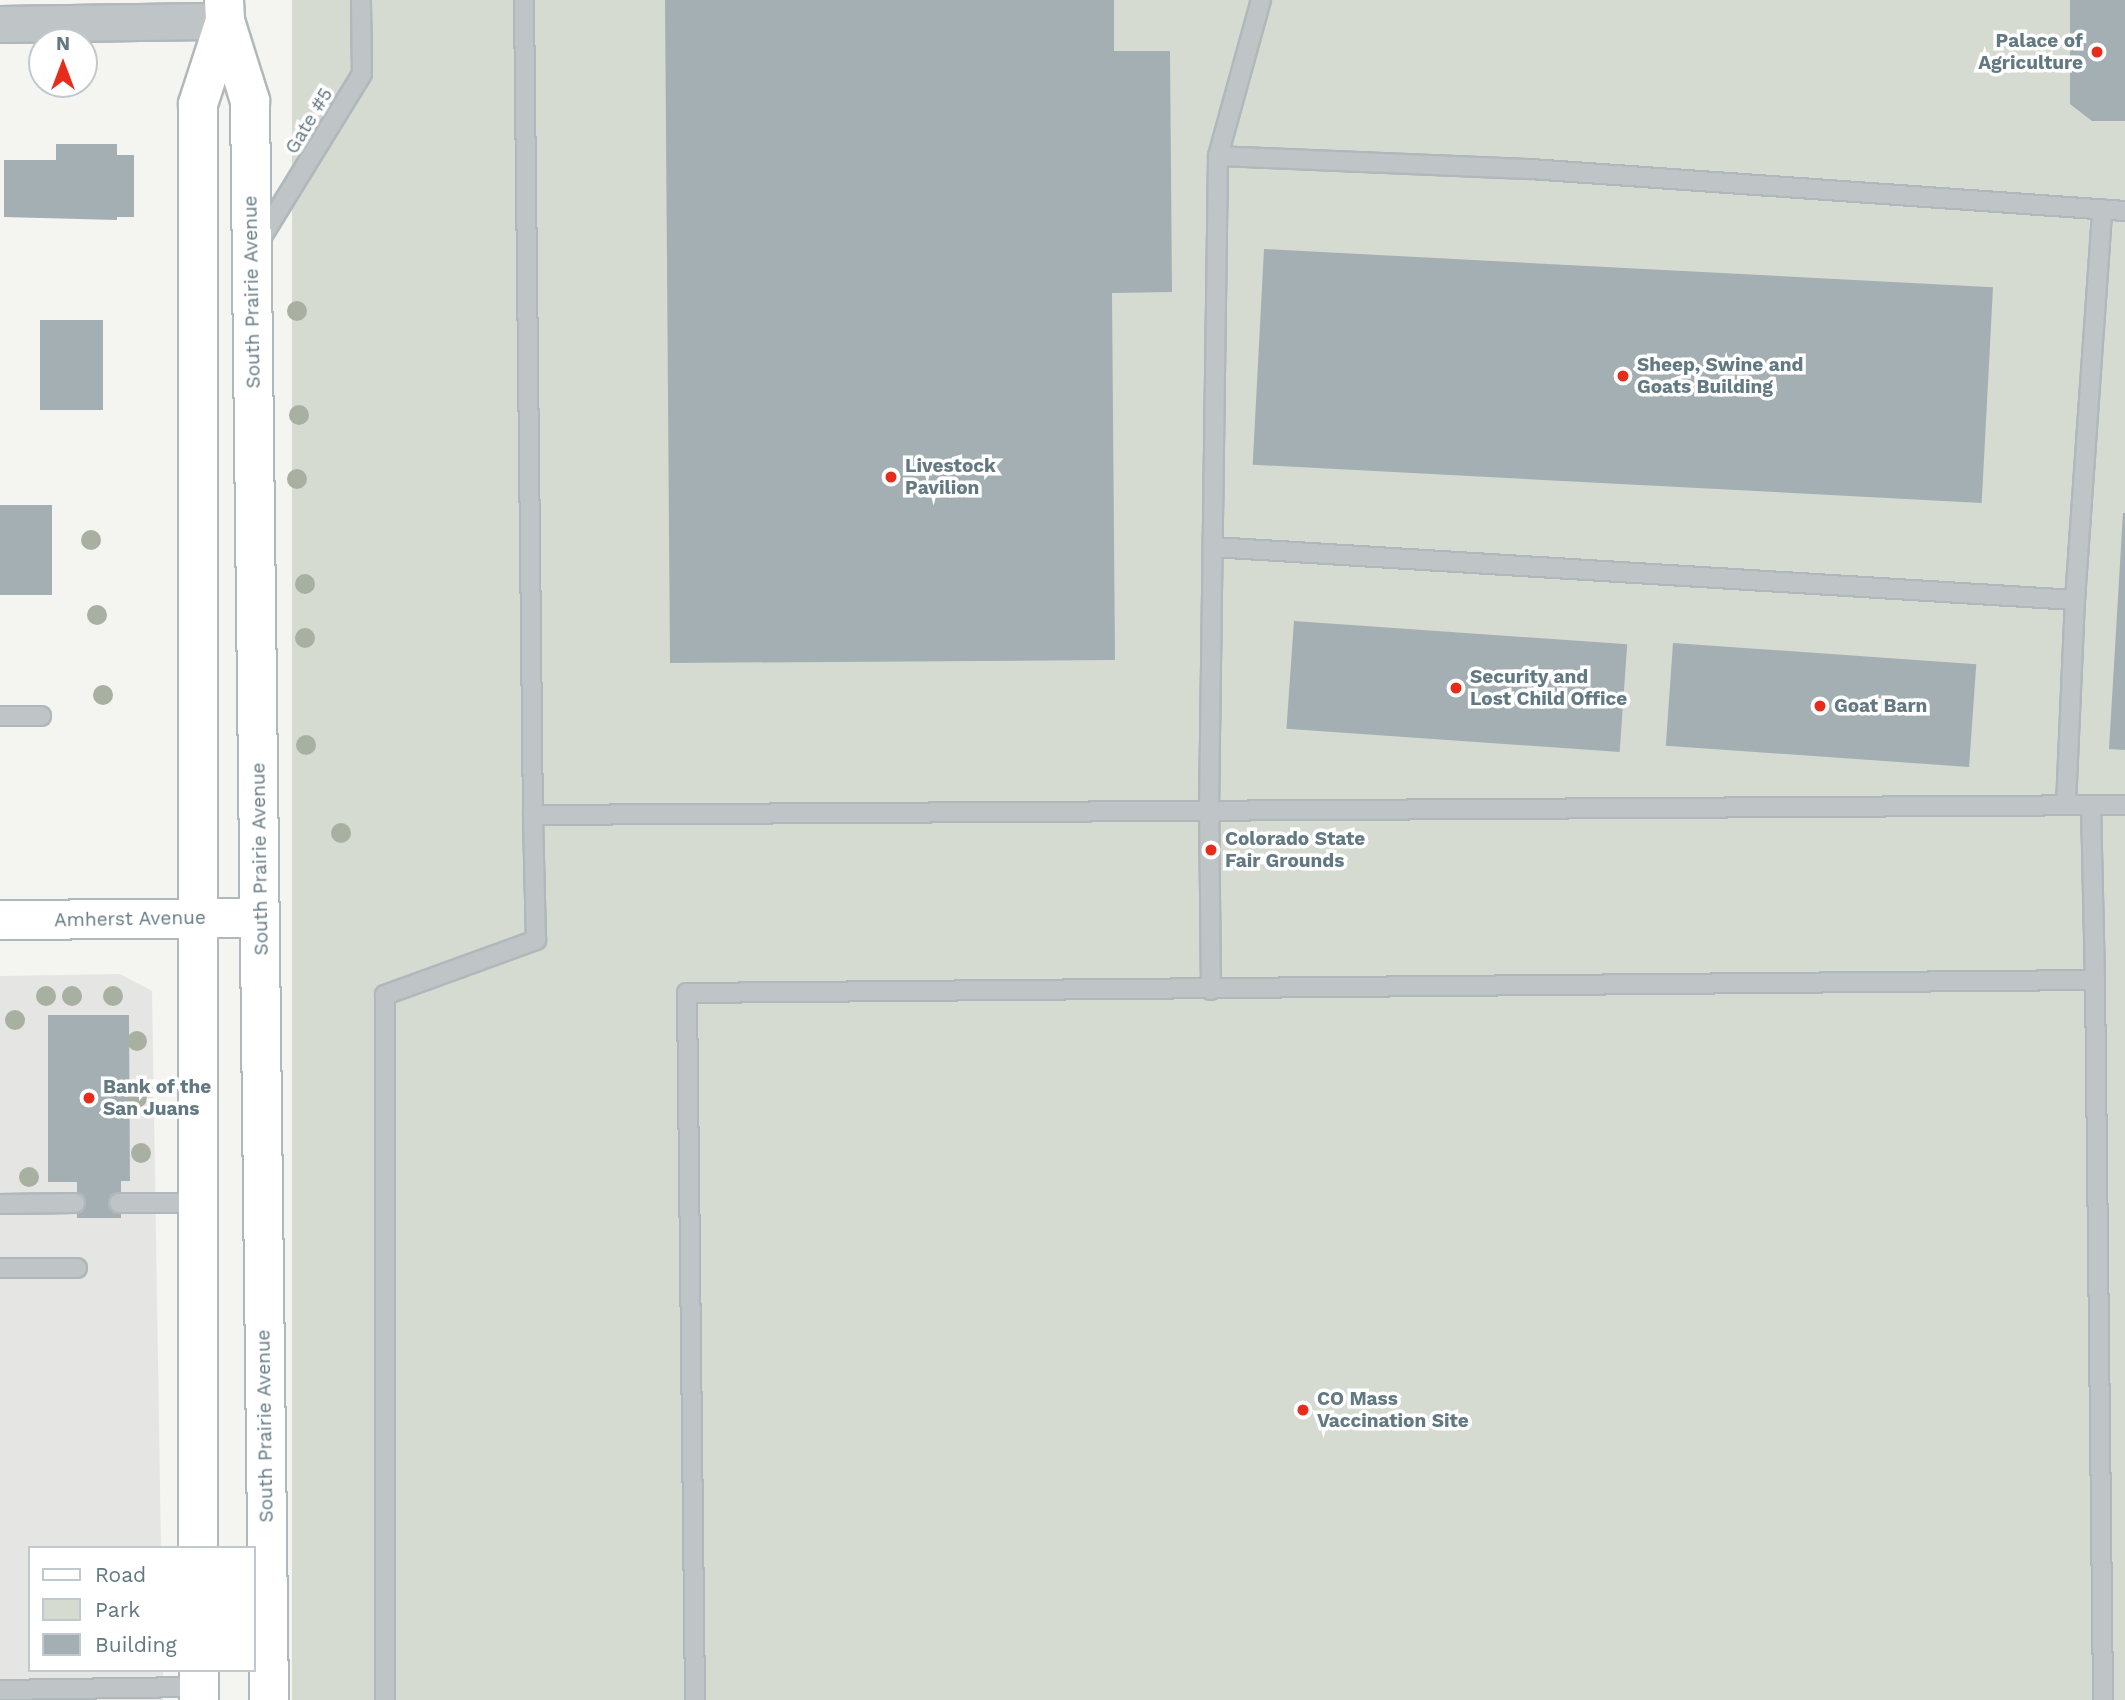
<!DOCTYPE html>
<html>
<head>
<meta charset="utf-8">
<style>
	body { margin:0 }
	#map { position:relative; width:2125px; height:1700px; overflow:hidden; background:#f4f4f0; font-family:"Work Sans",sans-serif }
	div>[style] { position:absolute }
	.built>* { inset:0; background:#e5e5e3 }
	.green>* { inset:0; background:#d6dbd1; transform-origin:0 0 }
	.building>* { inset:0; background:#a3afb2; transform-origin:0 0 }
	.roads { filter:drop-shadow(2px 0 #b1b8bb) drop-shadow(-2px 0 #b1b8bb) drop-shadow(0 2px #b1b8bb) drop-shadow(0 -2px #b1b8bb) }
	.lane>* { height:18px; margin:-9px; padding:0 9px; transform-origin:9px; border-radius:9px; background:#bfc4c6 }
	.street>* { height:35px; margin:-17.5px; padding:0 17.5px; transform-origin:17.5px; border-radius:17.5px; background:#bfc4c6 }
	.secondary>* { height:38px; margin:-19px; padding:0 19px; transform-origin:19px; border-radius:19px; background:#fff }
	.trees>* { width:20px; height:20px; margin:-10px; border-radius:50%; background:#a8b0a1 }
	.dots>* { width:19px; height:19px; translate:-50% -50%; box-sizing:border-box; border:4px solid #fff; border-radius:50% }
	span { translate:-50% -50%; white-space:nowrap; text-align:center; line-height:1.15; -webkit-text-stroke:7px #fff; paint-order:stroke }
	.poi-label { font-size:19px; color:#627982; font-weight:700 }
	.right { translate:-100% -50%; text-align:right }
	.left { translate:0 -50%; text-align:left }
	.street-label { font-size:19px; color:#627982 }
	.legend { position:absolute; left:28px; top:1546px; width:228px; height:126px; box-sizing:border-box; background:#fff; border:2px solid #c0c9cd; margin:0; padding:9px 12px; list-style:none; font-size:21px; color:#627982 }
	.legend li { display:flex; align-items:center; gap:14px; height:35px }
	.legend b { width:35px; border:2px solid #c0c9cd }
	.north { position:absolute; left:28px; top:28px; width:70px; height:70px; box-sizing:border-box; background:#fff; border:2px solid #c0c9cd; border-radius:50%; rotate:0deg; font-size:19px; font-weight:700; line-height:28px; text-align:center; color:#627982 }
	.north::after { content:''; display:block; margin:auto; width:24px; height:32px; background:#e82c1c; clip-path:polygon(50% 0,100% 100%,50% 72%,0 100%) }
</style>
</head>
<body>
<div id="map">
	<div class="built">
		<div style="clip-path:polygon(120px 974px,152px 991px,161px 1548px,30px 1548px,30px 1670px,163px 1670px,163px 1700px,0 1700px,0 976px)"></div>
	</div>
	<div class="green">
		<div style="left:292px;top:0;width:1833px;height:1700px"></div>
	</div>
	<div class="building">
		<div style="clip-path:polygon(665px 0,1114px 0,1114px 51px,1170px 51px,1172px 292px,1112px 293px,1115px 660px,670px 663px)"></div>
		<div style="clip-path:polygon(2070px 0,2125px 0,2125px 121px,2092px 121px,2070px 104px)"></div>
		<div style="clip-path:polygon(56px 144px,117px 144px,117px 155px,134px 155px,134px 217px,117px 217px,117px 220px,4px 217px,4px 160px,56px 160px)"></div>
		<div style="left:1264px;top:249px;width:730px;height:216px;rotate:3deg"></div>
		<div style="left:40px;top:320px;width:63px;height:90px"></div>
		<div style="left:0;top:505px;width:52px;height:90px"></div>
		<div style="clip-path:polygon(2123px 513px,2125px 513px,2125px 750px,2109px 749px)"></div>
		<div style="left:1294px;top:621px;width:334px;height:108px;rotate:4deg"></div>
		<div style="left:1673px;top:643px;width:304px;height:103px;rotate:4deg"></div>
		<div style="clip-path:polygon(48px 1015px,129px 1015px,130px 1181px,121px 1181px,121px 1218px,77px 1218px,77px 1182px,48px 1182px)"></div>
	</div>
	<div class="roads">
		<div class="lane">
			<div style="left:524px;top:0;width:815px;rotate:89.37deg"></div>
			<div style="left:533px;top:815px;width:1592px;rotate:-0.36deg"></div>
			<div style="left:1218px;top:156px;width:312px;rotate:2.4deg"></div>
			<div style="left:1530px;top:169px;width:596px;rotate:4.04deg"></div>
			<div style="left:258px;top:243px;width:198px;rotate:-58.4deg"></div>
			<div style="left:362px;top:74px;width:74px;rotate:-90.8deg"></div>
			<div style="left:1213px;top:547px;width:864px;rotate:3.52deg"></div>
			<div style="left:0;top:716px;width:41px"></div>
			<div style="left:2066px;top:805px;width:205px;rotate:-87.5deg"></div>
			<div style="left:2075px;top:600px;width:392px;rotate:-86deg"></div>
			<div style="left:2091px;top:805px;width:175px;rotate:88.7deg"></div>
			<div style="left:1211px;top:990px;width:180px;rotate:-90.6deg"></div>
			<div style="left:1209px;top:810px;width:654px;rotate:-89.21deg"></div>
			<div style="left:1218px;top:156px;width:162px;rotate:-74.6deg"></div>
			<div style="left:119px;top:1203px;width:79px"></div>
			<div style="left:0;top:1204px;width:75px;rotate:-0.8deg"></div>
			<div style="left:0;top:1268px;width:77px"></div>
			<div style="left:0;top:1690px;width:199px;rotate:-0.9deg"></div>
			<div style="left:385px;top:1700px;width:705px;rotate:-90deg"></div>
			<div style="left:385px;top:995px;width:161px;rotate:-20deg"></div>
			<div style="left:536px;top:940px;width:125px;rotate:-91.4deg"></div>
			<div style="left:695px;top:1700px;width:707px;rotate:-90.65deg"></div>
			<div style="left:687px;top:993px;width:1408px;rotate:-0.53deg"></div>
			<div style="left:2095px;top:980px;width:720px;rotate:89.36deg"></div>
		</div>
		<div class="street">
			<div style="left:0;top:24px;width:225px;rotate:-0.8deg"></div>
		</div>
		<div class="secondary">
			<div style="left:224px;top:0;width:21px;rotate:87deg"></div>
			<div style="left:225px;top:21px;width:84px;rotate:72.6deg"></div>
			<div style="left:250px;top:101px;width:1599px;rotate:89.32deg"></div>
			<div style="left:0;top:920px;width:260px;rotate:-0.4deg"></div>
			<div style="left:198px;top:1548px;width:1444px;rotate:-90deg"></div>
			<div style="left:198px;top:104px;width:87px;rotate:-72deg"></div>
			<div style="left:199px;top:1670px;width:30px;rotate:90deg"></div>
		</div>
	</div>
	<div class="trees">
		<div style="left:297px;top:311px"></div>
		<div style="left:299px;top:415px"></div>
		<div style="left:297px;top:479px"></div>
		<div style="left:91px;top:540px"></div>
		<div style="left:305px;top:584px"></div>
		<div style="left:97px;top:615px"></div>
		<div style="left:305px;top:638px"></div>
		<div style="left:103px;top:695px"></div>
		<div style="left:306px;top:745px"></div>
		<div style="left:341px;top:833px"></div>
		<div style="left:46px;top:996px"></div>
		<div style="left:72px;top:996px"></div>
		<div style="left:113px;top:996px"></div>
		<div style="left:15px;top:1020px"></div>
		<div style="left:137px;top:1041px"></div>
		<div style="left:137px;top:1098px"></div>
		<div style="left:141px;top:1153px"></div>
		<div style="left:29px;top:1177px"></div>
	</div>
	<div class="dots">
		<div style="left:2097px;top:52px;background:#e82c1c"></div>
		<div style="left:1623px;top:376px;background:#e82c1c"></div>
		<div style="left:891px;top:477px;background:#e82c1c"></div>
		<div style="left:1456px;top:688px;background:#e82c1c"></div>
		<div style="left:1820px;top:706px;background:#e82c1c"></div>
		<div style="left:1211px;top:850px;background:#e82c1c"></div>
		<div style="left:89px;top:1098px;background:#e82c1c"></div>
		<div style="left:1303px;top:1410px;background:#e82c1c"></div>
	</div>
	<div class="poi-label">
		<span class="right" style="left:2083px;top:52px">Palace of<br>Agriculture</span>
		<span class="left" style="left:1637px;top:376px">Sheep, Swine and<br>Goats Building</span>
		<span class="left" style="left:905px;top:477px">Livestock<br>Pavilion</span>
		<span class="left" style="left:1470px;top:688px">Security and<br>Lost Child Office</span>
		<span class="left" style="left:1834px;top:706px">Goat Barn</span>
		<span class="left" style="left:1225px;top:850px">Colorado State<br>Fair Grounds</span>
		<span class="left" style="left:103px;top:1098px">Bank of the<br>San Juans</span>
		<span class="left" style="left:1317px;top:1410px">CO Mass<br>Vaccination Site</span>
	</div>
	<div class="street-label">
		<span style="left:309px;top:121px;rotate:-59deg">Gate #5</span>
		<span style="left:252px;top:292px;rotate:-91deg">South Prairie Avenue</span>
		<span style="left:260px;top:859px;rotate:-91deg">South Prairie Avenue</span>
		<span style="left:130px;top:919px;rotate:-1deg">Amherst Avenue</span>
		<span style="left:265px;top:1426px;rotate:-91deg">South Prairie Avenue</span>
	</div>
	<ul class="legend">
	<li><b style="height:9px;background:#fff"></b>Road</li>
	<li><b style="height:19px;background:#d6dbd1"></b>Park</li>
	<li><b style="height:19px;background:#a3afb2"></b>Building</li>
	</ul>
	<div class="north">N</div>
</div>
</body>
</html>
